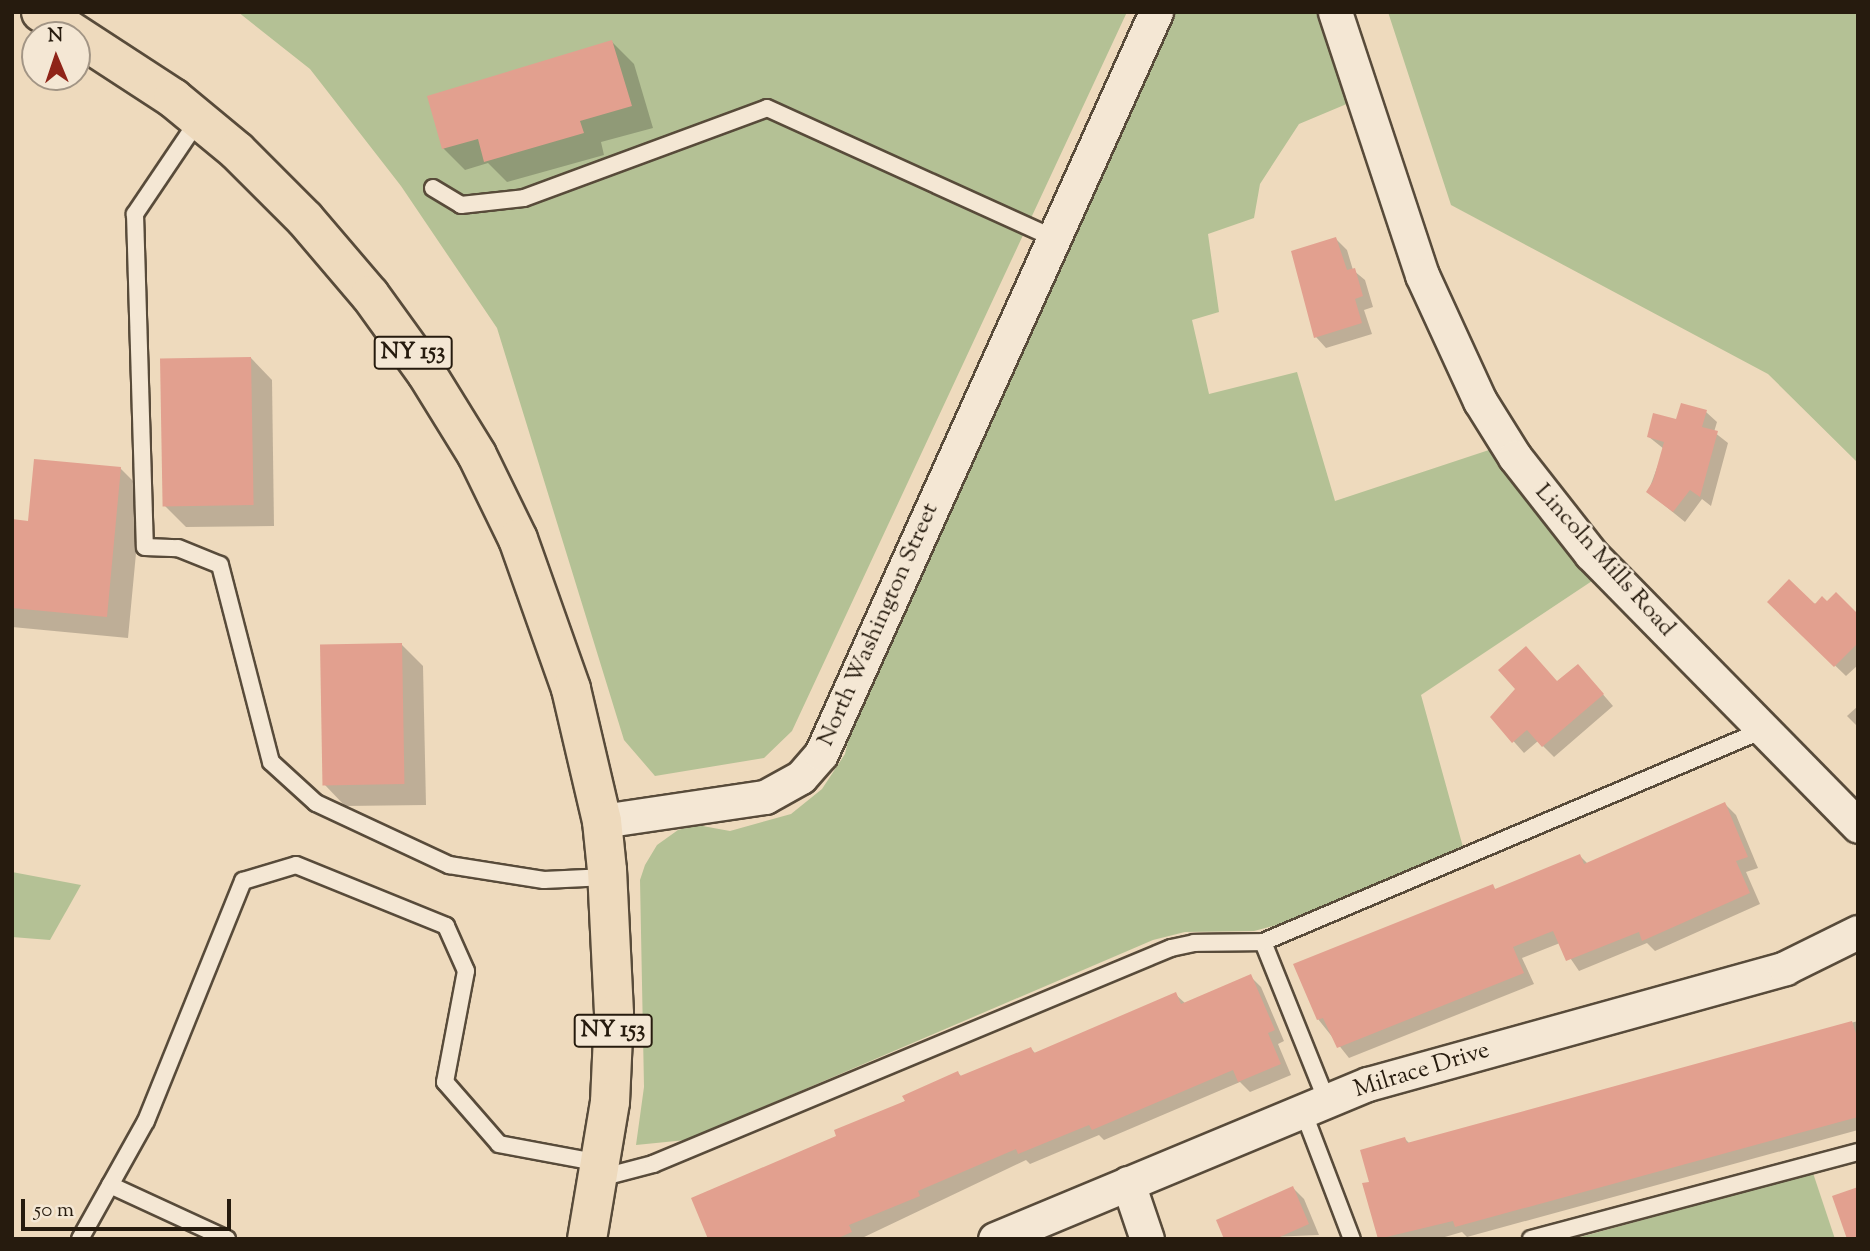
<!DOCTYPE html>
<html>
<head>
<meta charset="utf-8">
<style>
	body { margin:0 }
	#map { position:relative; width:1870px; height:1251px; overflow:hidden; background:#eedabd; font-family:"Sorts Mill Goudy",serif }
	div>[style] { position:absolute }
	.green>* { inset:0; background:#b4c195 }
	.shadow>* { inset:0; background:#0003 }
	.building>* { inset:0; background:#e2a08f; transform-origin:0 0 }
	.roads { filter:drop-shadow(2px 0 #584b3a) drop-shadow(-2px 0 #584b3a) drop-shadow(0 2px #584b3a) drop-shadow(0 -2px #584b3a) }
	.lane>* { height:16px; margin:-8px; padding:0 8px; transform-origin:8px; border-radius:8px; background:#f4e7d4 }
	.street>* { height:33px; margin:-16.5px; padding:0 16.5px; transform-origin:16.5px; border-radius:16.5px; background:#f4e7d4 }
	.primary>* { height:38px; margin:-19px; padding:0 19px; transform-origin:19px; border-radius:19px; background:#eedabd }
	span { translate:-50% -50%; white-space:nowrap; text-align:center; line-height:1.15; -webkit-text-stroke:5px #f4e7d4; paint-order:stroke }
	.shield-label span { padding:2px 5px; background:#f4e7d4; border:2px solid; border-radius:5px; -webkit-text-stroke-width:0 }
	.shield-label { font-size:23px; color:#261b0e; font-weight:700 }
	.street-label { font-size:24px; color:#261b0e }
	.frame { position:absolute; inset:0; border:14px solid #261b0e; pointer-events:none }
	.north { position:absolute; left:21px; top:21px; width:70px; height:70px; box-sizing:border-box; background:#f4e7d4; border:2px solid #a29585; border-radius:50%; rotate:358deg; font-size:19px; font-weight:700; line-height:28px; text-align:center; color:#261b0e }
	.north::after { content:''; display:block; margin:auto; width:24px; height:32px; background:#8f2418; clip-path:polygon(50% 0,100% 100%,50% 72%,0 100%) }
	.scale { position:absolute; left:21px; top:1199px; width:210px; height:32px; box-sizing:border-box; border:4px solid #261b0e; border-top:0; padding-left:9px; font-size:21px; line-height:24px; white-space:nowrap; color:#261b0e; -webkit-text-stroke:5px #f4e7d4; paint-order:stroke }
</style>
</head>
<body>
<div id="map">
	<div class="green">
		<div style="clip-path:polygon(238px 12px,1127px 12px,792px 731px,764px 758px,655px 776px,624px 740px,497px 328px,401px 186px,310px 69px)"></div>
		<div style="clip-path:polygon(1169px 12px,1322px 12px,1349px 103px,1299px 124px,1260px 184px,1254px 218px,1208px 234px,1219px 312px,1192px 320px,1209px 394px,1297px 372px,1335px 501px,1492px 449px,1598px 577px,1421px 695px,1463px 847px,1281px 924px,1254px 931px,1185px 932px,1153px 940px,686px 1140px,636px 1145px,644px 1087px,640px 880px,645px 865px,657px 845px,678px 830px,697px 825px,730px 831px,791px 814px,822px 789px,845px 754px,854px 714px)"></div>
		<div style="clip-path:polygon(1388px 12px,1858px 12px,1858px 463px,1768px 374px,1451px 205px)"></div>
		<div style="clip-path:polygon(12px 872px,81px 885px,50px 940px,12px 937px)"></div>
		<div style="clip-path:polygon(1813px 1173px,1835px 1239px,1573px 1239px)"></div>
	</div>
	<div class="shadow">
		<div style="clip-path:polygon(612px 42px,634px 64px,653px 128px,601px 142px,604px 155px,507px 182px,488px 163px,465px 170px,443px 148px)"></div>
		<div style="clip-path:polygon(1336px 239px,1347px 250px,1353px 270px,1365px 280px,1373px 307px,1364px 310px,1372px 334px,1326px 348px,1316px 337px)"></div>
		<div style="clip-path:polygon(251px 358px,272px 380px,274px 526px,186px 527px,164px 505px)"></div>
		<div style="clip-path:polygon(1706px 412px,1717px 422px,1714px 432px,1728px 443px,1711px 506px,1702px 499px,1685px 522px,1648px 492px,1664px 449px,1649px 437px)"></div>
		<div style="clip-path:polygon(120px 468px,142px 490px,128px 638px,12px 627px,12px 521px,30px 523px)"></div>
		<div style="clip-path:polygon(1769px 602px,1827px 604px,1858px 617px,1858px 665px,1846px 676px)"></div>
		<div style="clip-path:polygon(402px 645px,423px 666px,426px 805px,345px 806px,324px 784px)"></div>
		<div style="clip-path:polygon(1588px 677px,1613px 706px,1554px 757px,1538px 741px,1524px 753px,1492px 717px,1558px 683px)"></div>
		<div style="clip-path:polygon(1858px 706px,1858px 727px,1847px 716px)"></div>
		<div style="clip-path:polygon(1725px 804px,1736px 815px,1758px 868px,1746px 872px,1760px 904px,1655px 951px,1647px 943px,1579px 971px,1560px 943px,1522px 958px,1534px 984px,1349px 1058px,1318px 1019px,1492px 886px,1497px 891px,1580px 856px,1588px 864px)"></div>
		<div style="clip-path:polygon(1250px 976px,1261px 987px,1284px 1041px,1278px 1044px,1291px 1075px,1250px 1092px,1240px 1082px,1104px 1140px,1099px 1135px,1030px 1164px,1026px 1160px,860px 1239px,710px 1239px,838px 1137px,958px 1073px,962px 1077px,1031px 1049px,1036px 1054px,1175px 994px,1186px 1004px)"></div>
		<div style="clip-path:polygon(1858px 1021px,1858px 1130px,1467px 1237px,1462px 1232px,1438px 1239px,1380px 1239px,1365px 1184px,1371px 1183px,1405px 1139px,1410px 1144px)"></div>
		<div style="clip-path:polygon(1293px 1188px,1304px 1199px,1319px 1235px,1226px 1239px)"></div>
	</div>
	<div class="building">
		<div style="clip-path:polygon(612px 40px,632px 106px,580px 121px,584px 133px,484px 162px,478px 139px,442px 149px,427px 96px)"></div>
		<div style="clip-path:polygon(1336px 237px,1347px 270px,1355px 268px,1363px 296px,1355px 299px,1362px 323px,1314px 338px,1291px 251px)"></div>
		<div style="left:251px;top:357px;width:148px;height:91px;rotate:89deg"></div>
		<div style="clip-path:polygon(1681px 403px,1707px 410px,1702px 427px,1718px 431px,1700px 497px,1690px 490px,1673px 512px,1646px 492px,1653px 481px,1664px 442px,1647px 437px,1653px 413px,1676px 419px)"></div>
		<div style="clip-path:polygon(34px 459px,121px 467px,107px 617px,12px 608px,12px 519px,28px 521px)"></div>
		<div style="clip-path:polygon(1789px 579px,1815px 604px,1822px 596px,1827px 601px,1836px 592px,1858px 614px,1858px 643px,1834px 667px,1767px 602px)"></div>
		<div style="left:402px;top:643px;width:141px;height:82px;rotate:89deg"></div>
		<div style="clip-path:polygon(1526px 646px,1557px 681px,1578px 664px,1604px 694px,1542px 747px,1527px 730px,1512px 743px,1490px 717px,1515px 689px,1498px 670px)"></div>
		<div style="clip-path:polygon(1725px 802px,1748px 857px,1736px 861px,1750px 893px,1642px 941px,1639px 932px,1566px 961px,1553px 931px,1513px 947px,1524px 973px,1337px 1048px,1323px 1018px,1317px 1020px,1293px 964px,1493px 884px,1495px 889px,1580px 854px,1584px 864px)"></div>
		<div style="clip-path:polygon(1251px 974px,1275px 1030px,1268px 1033px,1281px 1064px,1238px 1082px,1233px 1070px,1092px 1130px,1089px 1125px,1018px 1154px,1016px 1149px,918px 1191px,920px 1196px,849px 1225px,852px 1232px,836px 1239px,708px 1239px,691px 1198px,836px 1136px,834px 1130px,905px 1101px,902px 1096px,958px 1071px,960px 1076px,1031px 1047px,1034px 1053px,1176px 992px,1181px 1004px)"></div>
		<div style="clip-path:polygon(1852px 1021px,1858px 1040px,1858px 1117px,1455px 1227px,1453px 1221px,1378px 1239px,1362px 1183px,1369px 1182px,1360px 1150px,1405px 1137px,1407px 1143px)"></div>
		<div style="clip-path:polygon(1293px 1186px,1309px 1224px,1275px 1239px,1224px 1239px,1216px 1220px)"></div>
		<div style="clip-path:polygon(1858px 1187px,1858px 1239px,1847px 1239px,1832px 1196px)"></div>
	</div>
	<div class="roads">
		<div class="lane">
			<div style="left:199px;top:119px;width:115px;rotate:124deg"></div>
			<div style="left:135px;top:214px;width:333px;rotate:88.3deg"></div>
			<div style="left:145px;top:547px;width:33px;rotate:2deg"></div>
			<div style="left:178px;top:548px;width:45px;rotate:22deg"></div>
			<div style="left:220px;top:565px;width:203px;rotate:75.5deg"></div>
			<div style="left:271px;top:762px;width:61px;rotate:42.3deg"></div>
			<div style="left:316px;top:803px;width:147px;rotate:25deg"></div>
			<div style="left:449px;top:865px;width:96px;rotate:9deg"></div>
			<div style="left:544px;top:880px;width:63px;rotate:-2.7deg"></div>
			<div style="left:433px;top:188px;width:33px;rotate:31deg"></div>
			<div style="left:461px;top:205px;width:63px;rotate:-6.3deg"></div>
			<div style="left:524px;top:198px;width:259px;rotate:-20.3deg"></div>
			<div style="left:767px;top:108px;width:315px;rotate:24.4deg"></div>
			<div style="left:1263px;top:942px;width:171px;rotate:68.1deg"></div>
			<div style="left:1303px;top:1111px;width:137px;rotate:69.1deg"></div>
			<div style="left:600px;top:1178px;width:55px;rotate:-14.8deg"></div>
			<div style="left:653px;top:1164px;width:561px;rotate:-22.64deg"></div>
			<div style="left:1171px;top:948px;width:24px;rotate:-12deg"></div>
			<div style="left:1194px;top:943px;width:69px;rotate:-0.8deg"></div>
			<div style="left:1263px;top:942px;width:543px;rotate:-22.98deg"></div>
			<div style="left:110px;top:1185px;width:129px;rotate:24.8deg"></div>
			<div style="left:80px;top:1239px;width:135px;rotate:-60.8deg"></div>
			<div style="left:146px;top:1121px;width:259px;rotate:-68deg"></div>
			<div style="left:243px;top:881px;width:55px;rotate:-16.8deg"></div>
			<div style="left:296px;top:865px;width:162px;rotate:22.1deg"></div>
			<div style="left:446px;top:926px;width:49px;rotate:66deg"></div>
			<div style="left:466px;top:971px;width:113px;rotate:100.7deg"></div>
			<div style="left:445px;top:1082px;width:82px;rotate:48.9deg"></div>
			<div style="left:499px;top:1144px;width:104px;rotate:10.6deg"></div>
			<div style="left:1531px;top:1239px;width:338px;rotate:-14.9deg"></div>
		</div>
		<div class="street">
			<div style="left:1335px;top:12px;width:277px;rotate:71.7deg"></div>
			<div style="left:1422px;top:275px;width:139px;rotate:65.3deg"></div>
			<div style="left:1480px;top:401px;width:66px;rotate:58deg"></div>
			<div style="left:1515px;top:457px;width:123px;rotate:51.9deg"></div>
			<div style="left:1591px;top:554px;width:381px;rotate:45.5deg"></div>
			<div style="left:602px;top:821px;width:165px;rotate:-8.4deg"></div>
			<div style="left:765px;top:797px;width:41px;rotate:-29.1deg"></div>
			<div style="left:801px;top:777px;width:30px;rotate:-49deg"></div>
			<div style="left:821px;top:754px;width:814px;rotate:-65.7deg"></div>
			<div style="left:1128px;top:1183px;width:59px;rotate:71.3deg"></div>
			<div style="left:995px;top:1239px;width:404px;rotate:-22.6deg"></div>
			<div style="left:1368px;top:1084px;width:433px;rotate:-15.5deg"></div>
			<div style="left:1785px;top:968px;width:81px;rotate:-26.3deg"></div>
		</div>
		<div class="primary">
			<div style="left:41px;top:12px;width:158px;rotate:33.1deg"></div>
			<div style="left:173px;top:98px;width:83px;rotate:39.6deg"></div>
			<div style="left:237px;top:151px;width:96px;rotate:45deg"></div>
			<div style="left:305px;top:219px;width:100px;rotate:49.5deg"></div>
			<div style="left:370px;top:295px;width:97px;rotate:54.2deg"></div>
			<div style="left:427px;top:374px;width:95px;rotate:58.3deg"></div>
			<div style="left:477px;top:455px;width:93px;rotate:64deg"></div>
			<div style="left:518px;top:539px;width:159px;rotate:70.5deg"></div>
			<div style="left:571px;top:689px;width:136px;rotate:76.8deg"></div>
			<div style="left:602px;top:821px;width:49px;rotate:84.2deg"></div>
			<div style="left:607px;top:870px;width:144px;rotate:87.2deg"></div>
			<div style="left:614px;top:1014px;width:88px;rotate:92.6deg"></div>
			<div style="left:610px;top:1102px;width:139px;rotate:99.5deg"></div>
		</div>
	</div>
	<div class="shield-label">
		<span style="left:413px;top:353px">NY 153</span>
		<span style="left:613px;top:1031px">NY 153</span>
	</div>
	<div class="street-label">
		<span style="left:1604px;top:561px;rotate:48deg">Lincoln Mills Road</span>
		<span style="left:879px;top:625px;rotate:-66deg">North Washington Street</span>
		<span style="left:1422px;top:1071px;rotate:-17deg">Milrace Drive</span>
	</div>
	<div class="frame"></div>
	<div class="north">N</div>
	<div class="scale">50 m</div>
</div>
</body>
</html>
